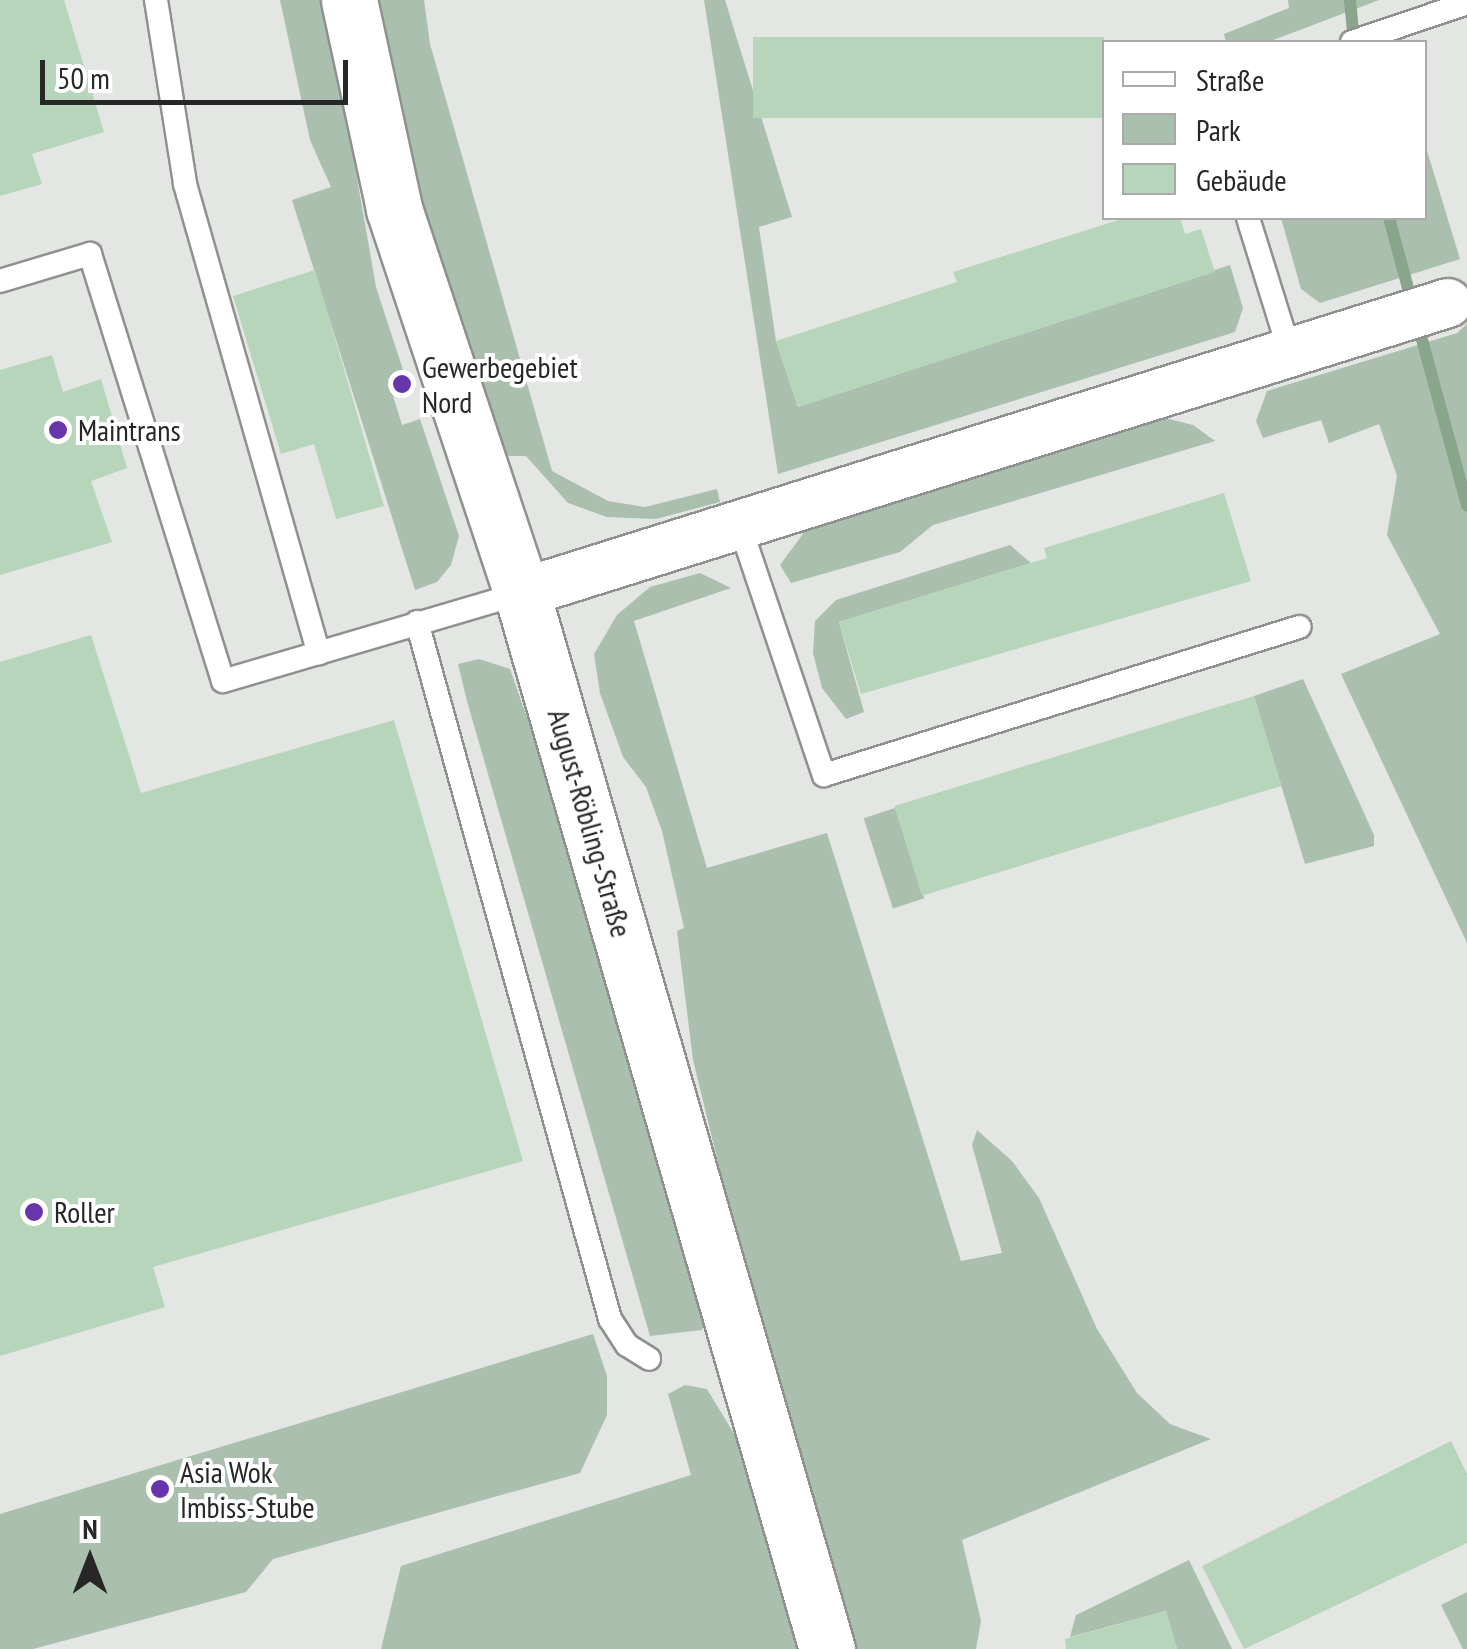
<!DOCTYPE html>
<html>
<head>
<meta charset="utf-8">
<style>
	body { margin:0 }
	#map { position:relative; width:1467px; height:1649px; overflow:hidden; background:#e3e6e3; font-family:"PT Sans Narrow",sans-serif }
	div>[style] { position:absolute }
	.green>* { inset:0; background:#abbfae; transform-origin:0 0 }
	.stream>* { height:12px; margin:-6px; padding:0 6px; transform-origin:6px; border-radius:6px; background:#89a68d }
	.building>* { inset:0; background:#b7d5bb; transform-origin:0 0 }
	.roads { filter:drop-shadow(2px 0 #8e918e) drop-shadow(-2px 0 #8e918e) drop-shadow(0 2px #8e918e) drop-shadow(0 -2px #8e918e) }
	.service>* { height:22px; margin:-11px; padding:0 11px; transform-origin:11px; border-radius:11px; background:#fff }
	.minor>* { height:48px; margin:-24px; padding:0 24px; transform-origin:24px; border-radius:24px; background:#fff }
	.tertiary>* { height:55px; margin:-27.5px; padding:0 27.5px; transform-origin:27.5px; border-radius:27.5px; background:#fff }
	.dots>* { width:28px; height:28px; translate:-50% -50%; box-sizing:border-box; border:5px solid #fff; border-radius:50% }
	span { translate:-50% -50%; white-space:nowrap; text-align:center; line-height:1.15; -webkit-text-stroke:8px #fff; paint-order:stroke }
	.poi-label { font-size:30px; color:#262726 }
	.left { translate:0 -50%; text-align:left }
	.street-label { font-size:30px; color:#262726 }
	.legend { position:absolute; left:1102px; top:40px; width:325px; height:180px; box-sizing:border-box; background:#fff; border:2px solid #a8a9a8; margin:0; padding:12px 18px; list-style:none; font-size:30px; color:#262726 }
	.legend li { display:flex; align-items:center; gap:20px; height:50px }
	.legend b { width:50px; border:2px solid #a8a9a8 }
	.north { position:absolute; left:40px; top:1509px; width:100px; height:100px; -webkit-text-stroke:8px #fff; paint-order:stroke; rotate:0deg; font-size:28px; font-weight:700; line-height:40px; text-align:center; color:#262726 }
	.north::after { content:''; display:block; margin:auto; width:35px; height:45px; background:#262726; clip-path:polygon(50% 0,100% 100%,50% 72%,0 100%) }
	.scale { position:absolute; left:40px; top:60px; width:308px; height:45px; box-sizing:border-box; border:5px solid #262726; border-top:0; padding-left:12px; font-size:30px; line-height:35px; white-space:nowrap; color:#262726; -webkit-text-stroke:8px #fff; paint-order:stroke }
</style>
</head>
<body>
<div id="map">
	<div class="green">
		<div style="clip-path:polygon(280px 0,326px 0,376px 287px,405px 376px,389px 383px,402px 425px,420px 419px,459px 536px,451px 565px,437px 582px,415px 590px,292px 200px,331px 187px,310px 140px)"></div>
		<div style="clip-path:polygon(372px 0,424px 0,430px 44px,552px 471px,608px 501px,645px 507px,717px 489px,720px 502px,656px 519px,607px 517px,568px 503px,526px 456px,507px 456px,420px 204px)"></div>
		<div style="clip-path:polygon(704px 0,725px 0,792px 217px,759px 227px,776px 341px,798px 407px,1230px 265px,1243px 308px,1235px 332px,778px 474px)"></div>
		<div style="clip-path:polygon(1288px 0,1379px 0,1268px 42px,1226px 42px,1224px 34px,1289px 8px)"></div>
		<div style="clip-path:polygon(1425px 144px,1460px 259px,1320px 303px,1301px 289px,1281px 218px,1424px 218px)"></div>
		<div style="clip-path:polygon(1467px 324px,1467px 943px,1341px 674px,1440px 634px,1387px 535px,1397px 476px,1379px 424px,1329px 443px,1321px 420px,1263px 438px,1256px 421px,1267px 391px,1457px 333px)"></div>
		<div style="clip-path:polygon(1161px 417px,1193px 425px,1215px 441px,933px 525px,900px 552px,791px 583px,780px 565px,805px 531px)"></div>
		<div style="clip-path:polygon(1010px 545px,1031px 563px,839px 622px,864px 712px,846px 719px,822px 688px,813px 653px,815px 621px,836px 600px)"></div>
		<div style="clip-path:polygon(700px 573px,731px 588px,634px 621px,707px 868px,827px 833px,961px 1261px,1002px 1253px,972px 1145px,977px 1130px,1012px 1161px,1039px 1198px,1097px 1329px,1137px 1393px,1170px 1424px,1211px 1439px,962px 1540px,981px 1621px,976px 1649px,853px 1649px,733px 1224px,693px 1060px,677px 931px,684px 928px,662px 831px,646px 787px,623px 757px,600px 693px,594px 654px,617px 615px,650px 587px)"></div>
		<div style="clip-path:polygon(479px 659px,510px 669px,575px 855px,709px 1310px,702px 1330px,650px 1336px,467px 701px,458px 664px)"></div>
		<div style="clip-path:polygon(1303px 679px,1374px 835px,1374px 846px,1305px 864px,1254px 696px)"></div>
		<div style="left:895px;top:808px;width:95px;height:33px;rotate:72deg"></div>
		<div style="clip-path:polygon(593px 1334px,607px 1376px,607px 1415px,580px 1473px,273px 1559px,246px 1592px,33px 1649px,0 1649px,0 1514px)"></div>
		<div style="clip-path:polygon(685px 1385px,707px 1389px,754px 1467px,807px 1649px,381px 1649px,401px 1566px,691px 1475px,668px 1394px)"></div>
		<div style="clip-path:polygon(1189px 1560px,1232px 1649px,1177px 1649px,1166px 1611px,1070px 1637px,1076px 1615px)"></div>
		<div style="clip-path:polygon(1467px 1592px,1467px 1649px,1463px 1649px,1441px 1605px)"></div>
	</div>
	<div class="stream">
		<div style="left:1350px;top:0;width:42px;rotate:84.6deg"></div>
		<div style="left:1389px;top:218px;width:298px;rotate:74.8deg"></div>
	</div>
	<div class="building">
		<div style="clip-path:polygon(0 0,64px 0,104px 132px,32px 154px,42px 184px,0 196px)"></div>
		<div style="left:1104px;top:37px;width:81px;height:351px;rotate:90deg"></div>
		<div style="clip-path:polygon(1125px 218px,1180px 218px,1185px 234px,1201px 229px,1215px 272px,798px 407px,776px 341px,957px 282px,953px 272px)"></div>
		<div style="clip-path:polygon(315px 270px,384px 506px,336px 519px,314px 444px,281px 454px,233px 296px)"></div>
		<div style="clip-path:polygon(52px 355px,63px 392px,101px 379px,127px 468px,91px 481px,112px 542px,0 575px,0 370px)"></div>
		<div style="clip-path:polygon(1224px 493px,1251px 581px,861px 694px,839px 622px,1047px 558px,1044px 548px)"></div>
		<div style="clip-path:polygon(91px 635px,141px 793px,394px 720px,523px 1161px,153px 1267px,165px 1307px,0 1356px,0 662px)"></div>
		<div style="left:1254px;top:696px;width:94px;height:376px;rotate:73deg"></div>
		<div style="clip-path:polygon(1451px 1441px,1467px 1474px,1467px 1543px,1244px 1649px,1202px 1566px)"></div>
		<div style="clip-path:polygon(1166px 1611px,1177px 1649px,1066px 1649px,1065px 1639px)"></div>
	</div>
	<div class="roads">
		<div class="service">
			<div style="left:156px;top:0;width:186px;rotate:81deg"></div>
			<div style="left:185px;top:184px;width:488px;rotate:74.1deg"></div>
			<div style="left:1352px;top:42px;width:121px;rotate:-18.7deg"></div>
			<div style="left:1248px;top:218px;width:141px;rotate:72.7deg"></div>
			<div style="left:0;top:281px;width:94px;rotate:-16.7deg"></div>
			<div style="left:90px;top:254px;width:447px;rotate:72.7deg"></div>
			<div style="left:223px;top:681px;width:312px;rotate:-16.4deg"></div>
			<div style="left:740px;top:526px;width:263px;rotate:71.4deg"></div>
			<div style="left:824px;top:775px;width:498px;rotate:-17.3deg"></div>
			<div style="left:417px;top:622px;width:723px;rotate:74.52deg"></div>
			<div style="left:610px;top:1319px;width:31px;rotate:57deg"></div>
			<div style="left:627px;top:1345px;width:26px;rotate:32deg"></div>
		</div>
		<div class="minor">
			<div style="left:522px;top:593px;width:970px;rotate:-17.39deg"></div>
		</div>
		<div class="tertiary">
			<div style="left:349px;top:0;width:214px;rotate:77.8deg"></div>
			<div style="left:394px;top:209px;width:405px;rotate:71.6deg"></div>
			<div style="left:522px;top:593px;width:1099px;rotate:73.89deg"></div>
		</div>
	</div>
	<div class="dots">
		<div style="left:402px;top:384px;background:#6835ac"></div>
		<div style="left:58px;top:430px;background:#6835ac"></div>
		<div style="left:34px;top:1212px;background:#6835ac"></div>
		<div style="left:160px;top:1489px;background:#6835ac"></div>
	</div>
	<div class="poi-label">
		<span class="left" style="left:422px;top:384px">Gewerbegebiet<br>Nord</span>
		<span class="left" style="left:78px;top:430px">Maintrans</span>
		<span class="left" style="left:54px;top:1212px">Roller</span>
		<span class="left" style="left:180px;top:1489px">Asia Wok<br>Imbiss-Stube</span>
	</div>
	<div class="street-label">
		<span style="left:590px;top:823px;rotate:74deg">August-Röbling-Straße</span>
	</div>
	<ul class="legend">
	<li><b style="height:12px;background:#fff"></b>Straße</li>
	<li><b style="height:28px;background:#abbfae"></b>Park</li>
	<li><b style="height:28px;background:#b7d5bb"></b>Gebäude</li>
	</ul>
	<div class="north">N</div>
	<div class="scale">50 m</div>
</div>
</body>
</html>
